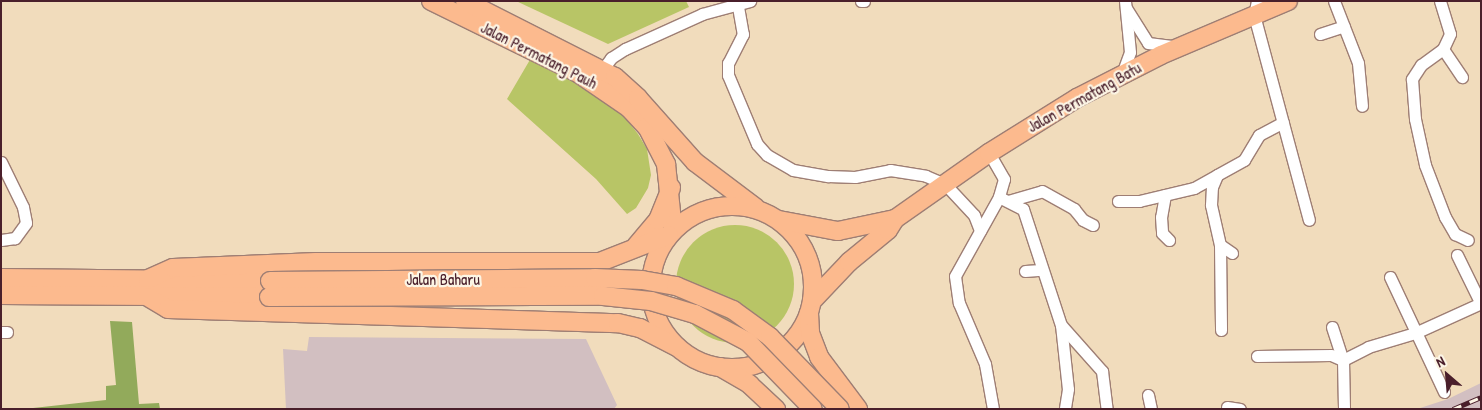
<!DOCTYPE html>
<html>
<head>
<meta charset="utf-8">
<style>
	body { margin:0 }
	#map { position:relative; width:1482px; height:410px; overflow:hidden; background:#f1dcbc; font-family:"Patrick Hand",sans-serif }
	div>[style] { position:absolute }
	.industrial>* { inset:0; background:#d2bfc1 }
	.green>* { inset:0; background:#b8c566 }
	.round { border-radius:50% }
	.forest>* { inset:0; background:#92aa5b }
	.roads { filter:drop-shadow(1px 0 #9e7e74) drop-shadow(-1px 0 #9e7e74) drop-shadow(0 1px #9e7e74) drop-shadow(0 -1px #9e7e74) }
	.minor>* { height:11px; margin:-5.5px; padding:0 5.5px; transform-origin:5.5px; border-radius:5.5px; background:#fff }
	.primary>* { height:18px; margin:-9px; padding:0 9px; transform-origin:9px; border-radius:9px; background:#fcba8e }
	.primary>.ring { margin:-9px; padding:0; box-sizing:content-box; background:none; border:18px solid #fcba8e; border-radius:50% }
	.trunk>* { height:18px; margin:-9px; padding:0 9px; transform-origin:9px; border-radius:9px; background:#fcba8e }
	.rail>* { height:5px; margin-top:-2.5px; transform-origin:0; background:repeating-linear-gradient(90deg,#fcf5e5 0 9px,#4a1f2b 0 18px); box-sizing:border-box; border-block:1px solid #4a1f2b }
	.bridges { filter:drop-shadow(1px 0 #9e7e74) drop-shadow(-1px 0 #9e7e74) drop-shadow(0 1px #9e7e74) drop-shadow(0 -1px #9e7e74) }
	.trunk-bridge>* { height:18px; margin:-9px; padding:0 9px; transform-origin:9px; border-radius:9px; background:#fcba8e }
	span { translate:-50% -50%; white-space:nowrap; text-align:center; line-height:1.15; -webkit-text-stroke:4.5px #fcf5e5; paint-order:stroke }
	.street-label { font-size:16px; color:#4a1f2b }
	.frame { position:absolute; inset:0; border:2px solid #4a1f2b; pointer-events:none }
	.north { position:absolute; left:1422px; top:350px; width:50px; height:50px; -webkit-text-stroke:4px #fcf5e5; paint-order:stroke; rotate:333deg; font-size:14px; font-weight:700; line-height:20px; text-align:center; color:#4a1f2b }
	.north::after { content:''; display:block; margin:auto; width:18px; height:22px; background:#4a1f2b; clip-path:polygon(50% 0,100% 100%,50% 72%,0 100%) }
</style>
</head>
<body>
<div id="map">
	<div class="industrial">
		<div style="clip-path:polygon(309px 337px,586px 339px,617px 405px,614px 409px,286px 409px,283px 349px,307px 351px)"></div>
		<div style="clip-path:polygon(1481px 383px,1481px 409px,1417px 409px,1448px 399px)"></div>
	</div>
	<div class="green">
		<div style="clip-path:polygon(516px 1px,686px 1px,689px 7px,608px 44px)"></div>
		<div style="clip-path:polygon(531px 58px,594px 92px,623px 115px,638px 134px,647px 149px,651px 175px,648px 188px,636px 208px,627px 214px,596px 179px,507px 99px)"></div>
		<div class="round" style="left:676px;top:225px;width:118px;height:118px"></div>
	</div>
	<div class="forest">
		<div style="clip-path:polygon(110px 321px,132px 322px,139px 404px,159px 403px,160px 409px,24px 409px,106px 400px,106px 386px,116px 385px)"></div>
	</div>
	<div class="roads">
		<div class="minor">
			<div style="left:737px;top:1px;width:34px;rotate:80deg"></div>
			<div style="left:743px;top:34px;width:33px;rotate:117deg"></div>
			<div style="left:728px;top:63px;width:12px;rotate:90deg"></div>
			<div style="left:728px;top:75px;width:75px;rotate:67.2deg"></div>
			<div style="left:757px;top:144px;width:15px;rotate:48deg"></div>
			<div style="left:767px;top:155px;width:30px;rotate:30deg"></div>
			<div style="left:793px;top:170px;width:36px;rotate:10deg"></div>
			<div style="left:828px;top:176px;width:27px;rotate:2deg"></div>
			<div style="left:855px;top:177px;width:36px;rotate:-11deg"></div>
			<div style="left:890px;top:170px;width:36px;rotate:9deg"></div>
			<div style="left:926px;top:176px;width:21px;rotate:23deg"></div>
			<div style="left:945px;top:184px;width:42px;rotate:46.9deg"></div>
			<div style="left:974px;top:215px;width:17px;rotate:69deg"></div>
			<div style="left:861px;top:1px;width:3px"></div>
			<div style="left:1257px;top:1px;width:14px;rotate:102deg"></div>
			<div style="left:1254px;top:15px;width:212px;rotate:75deg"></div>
			<div style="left:1334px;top:1px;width:66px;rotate:68.8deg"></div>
			<div style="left:1358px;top:63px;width:43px;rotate:84.7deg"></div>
			<div style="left:1440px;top:1px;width:34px;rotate:73deg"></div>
			<div style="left:1450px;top:34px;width:17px;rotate:115deg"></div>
			<div style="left:1443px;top:49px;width:34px;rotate:56deg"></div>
			<div style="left:1126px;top:8px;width:41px;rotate:57.8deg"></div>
			<div style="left:1148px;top:43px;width:26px;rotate:7deg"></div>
			<div style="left:1320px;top:34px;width:25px;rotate:-18deg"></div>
			<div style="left:1443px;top:49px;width:27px;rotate:144deg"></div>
			<div style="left:1421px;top:65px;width:17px;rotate:123deg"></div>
			<div style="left:1412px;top:79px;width:40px;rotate:85.7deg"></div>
			<div style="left:1415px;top:119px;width:47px;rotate:77.7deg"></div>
			<div style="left:1425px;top:165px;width:56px;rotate:69deg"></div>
			<div style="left:1445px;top:217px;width:20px;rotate:60deg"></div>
			<div style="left:1455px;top:234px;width:14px;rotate:25deg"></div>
			<div style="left:603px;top:69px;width:14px;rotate:-54deg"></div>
			<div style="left:611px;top:58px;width:17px;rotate:-33deg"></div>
			<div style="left:625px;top:49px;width:85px;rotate:-24.4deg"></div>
			<div style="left:702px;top:14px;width:50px;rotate:-15.2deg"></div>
			<div style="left:1122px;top:74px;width:23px;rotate:-70deg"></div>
			<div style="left:1130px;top:52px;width:51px;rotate:-95.6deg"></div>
			<div style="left:989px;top:153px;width:30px;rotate:60deg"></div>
			<div style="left:1004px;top:179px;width:19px;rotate:106deg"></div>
			<div style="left:999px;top:197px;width:90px;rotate:119.1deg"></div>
			<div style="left:955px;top:276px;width:27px;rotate:82deg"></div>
			<div style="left:959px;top:303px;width:66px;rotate:66.9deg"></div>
			<div style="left:985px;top:364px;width:46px;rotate:79.9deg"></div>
			<div style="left:1px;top:162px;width:50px;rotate:63.9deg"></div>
			<div style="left:23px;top:207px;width:16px;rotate:79deg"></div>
			<div style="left:26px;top:223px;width:19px;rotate:126deg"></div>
			<div style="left:15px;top:238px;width:14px;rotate:172deg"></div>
			<div style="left:1165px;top:195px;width:22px;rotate:100deg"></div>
			<div style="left:1161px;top:217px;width:16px;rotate:86deg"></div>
			<div style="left:1162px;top:233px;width:10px;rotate:45deg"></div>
			<div style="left:999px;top:197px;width:27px;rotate:27deg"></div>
			<div style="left:1023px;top:209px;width:122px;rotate:71.9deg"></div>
			<div style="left:1061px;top:325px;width:62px;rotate:48.3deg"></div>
			<div style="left:1102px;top:371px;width:38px;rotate:83deg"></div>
			<div style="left:1008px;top:201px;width:35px;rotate:-16deg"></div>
			<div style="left:1042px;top:191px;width:37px;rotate:29deg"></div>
			<div style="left:1074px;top:209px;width:14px;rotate:51deg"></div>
			<div style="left:1083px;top:220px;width:11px;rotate:27deg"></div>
			<div style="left:1118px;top:201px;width:21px"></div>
			<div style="left:1139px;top:201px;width:57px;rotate:-13.3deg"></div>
			<div style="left:1194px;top:188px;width:25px;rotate:-29deg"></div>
			<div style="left:1220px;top:245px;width:85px;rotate:89.3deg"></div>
			<div style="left:1232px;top:253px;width:14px;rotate:-146deg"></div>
			<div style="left:1220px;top:245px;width:41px;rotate:-102.7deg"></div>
			<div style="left:1211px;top:205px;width:18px;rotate:-87deg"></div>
			<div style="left:1212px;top:187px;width:13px;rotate:-67deg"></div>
			<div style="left:1217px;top:175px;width:31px;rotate:-29deg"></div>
			<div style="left:1244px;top:160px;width:29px;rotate:-59deg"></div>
			<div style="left:1259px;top:135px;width:27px;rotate:-28deg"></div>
			<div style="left:1457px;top:255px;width:55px;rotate:63.9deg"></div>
			<div style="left:1025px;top:271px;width:16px;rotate:-4deg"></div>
			<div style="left:1390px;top:277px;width:127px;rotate:64.8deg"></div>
			<div style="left:1061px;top:325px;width:64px;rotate:83.8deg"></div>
			<div style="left:1068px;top:389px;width:20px;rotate:99deg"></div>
			<div style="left:1332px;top:327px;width:35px;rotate:72deg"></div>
			<div style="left:1343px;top:360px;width:49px;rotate:88.8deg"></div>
			<div style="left:1px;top:332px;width:6px"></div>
			<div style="left:1257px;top:356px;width:74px;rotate:-0.8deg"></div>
			<div style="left:1331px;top:355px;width:13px;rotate:23deg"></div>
			<div style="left:1343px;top:360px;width:28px;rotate:-27deg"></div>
			<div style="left:1368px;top:347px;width:49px;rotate:-16.6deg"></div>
			<div style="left:1415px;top:333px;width:72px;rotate:-24.4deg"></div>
			<div style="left:1148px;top:395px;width:14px;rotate:78deg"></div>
			<div style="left:1227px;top:407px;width:13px;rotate:9deg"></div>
		</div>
		<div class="primary">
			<div style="left:431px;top:1px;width:164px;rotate:26.1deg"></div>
			<div style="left:578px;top:73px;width:62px;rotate:34.5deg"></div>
			<div style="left:629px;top:108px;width:26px;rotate:47deg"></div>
			<div style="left:647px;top:127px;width:42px;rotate:62.8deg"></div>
			<div style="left:666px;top:164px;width:67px;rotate:84deg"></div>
			<div style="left:465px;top:1px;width:168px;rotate:26.9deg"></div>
			<div style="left:615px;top:77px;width:31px;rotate:42deg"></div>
			<div style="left:638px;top:98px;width:86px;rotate:48.3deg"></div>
			<div style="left:695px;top:162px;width:76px;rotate:37deg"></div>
			<div class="ring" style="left:651px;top:206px;width:144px;height:144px"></div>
			<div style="left:779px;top:220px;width:60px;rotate:10.6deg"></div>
			<div style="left:838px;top:231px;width:58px;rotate:-11.9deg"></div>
			<div style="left:895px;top:219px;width:115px;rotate:-35.1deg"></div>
			<div style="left:989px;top:153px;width:104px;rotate:-32deg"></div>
			<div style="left:1077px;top:98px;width:94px;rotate:-27.1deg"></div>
			<div style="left:1161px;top:55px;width:138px;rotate:-23deg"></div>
			<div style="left:812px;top:301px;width:54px;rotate:-46.5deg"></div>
			<div style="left:849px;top:262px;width:50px;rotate:-39.4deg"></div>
			<div style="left:888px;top:230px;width:13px;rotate:-58deg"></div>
		</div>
		<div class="trunk">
			<div style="left:636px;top:246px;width:34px;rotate:-50deg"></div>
			<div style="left:658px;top:220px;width:35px;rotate:-68deg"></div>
			<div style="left:1px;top:278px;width:269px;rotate:0.6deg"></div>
			<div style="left:148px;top:279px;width:27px;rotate:-24deg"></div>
			<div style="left:173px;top:268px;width:143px;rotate:-2.4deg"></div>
			<div style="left:316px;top:262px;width:284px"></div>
			<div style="left:600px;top:262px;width:74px;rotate:-21.4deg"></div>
			<div style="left:1px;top:295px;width:268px;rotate:0.4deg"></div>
			<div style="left:148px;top:297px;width:23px;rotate:31deg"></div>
			<div style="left:168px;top:309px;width:450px;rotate:1.8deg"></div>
			<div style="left:618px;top:323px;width:23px;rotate:13deg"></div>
			<div style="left:640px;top:328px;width:42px;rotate:27.2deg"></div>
			<div style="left:809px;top:313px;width:20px;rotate:87deg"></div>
			<div style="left:810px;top:333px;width:26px;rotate:69deg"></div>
			<div style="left:819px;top:357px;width:65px;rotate:53.1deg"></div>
			<div style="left:720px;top:367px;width:34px;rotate:30deg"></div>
			<div style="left:749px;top:384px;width:37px;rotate:43deg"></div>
		</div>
	</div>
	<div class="rail">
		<div style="left:1453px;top:409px;width:30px;rotate:-23deg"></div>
	</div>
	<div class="bridges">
		<div class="trunk-bridge">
			<div style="left:270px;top:281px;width:325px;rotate:-0.5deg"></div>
			<div style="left:595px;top:278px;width:47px;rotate:2.4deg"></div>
			<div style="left:642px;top:280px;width:35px;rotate:10deg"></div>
			<div style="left:676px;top:286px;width:62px;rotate:22.8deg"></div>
			<div style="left:733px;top:310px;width:46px;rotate:36.1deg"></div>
			<div style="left:770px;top:337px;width:100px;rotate:45.8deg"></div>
			<div style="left:269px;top:297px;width:334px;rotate:-0.2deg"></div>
			<div style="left:603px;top:296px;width:48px;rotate:5.9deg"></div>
			<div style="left:651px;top:301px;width:46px;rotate:16.5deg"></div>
			<div style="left:695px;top:314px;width:60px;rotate:27.8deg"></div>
			<div style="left:748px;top:342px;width:93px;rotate:45.9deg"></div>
		</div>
	</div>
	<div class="street-label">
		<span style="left:539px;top:55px;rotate:27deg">Jalan Permatang Pauh</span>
		<span style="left:1084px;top:97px;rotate:-29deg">Jalan Permatang Batu</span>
		<span style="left:443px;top:279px">Jalan Baharu</span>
	</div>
	<div class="frame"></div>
	<div class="north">N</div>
</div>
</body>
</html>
